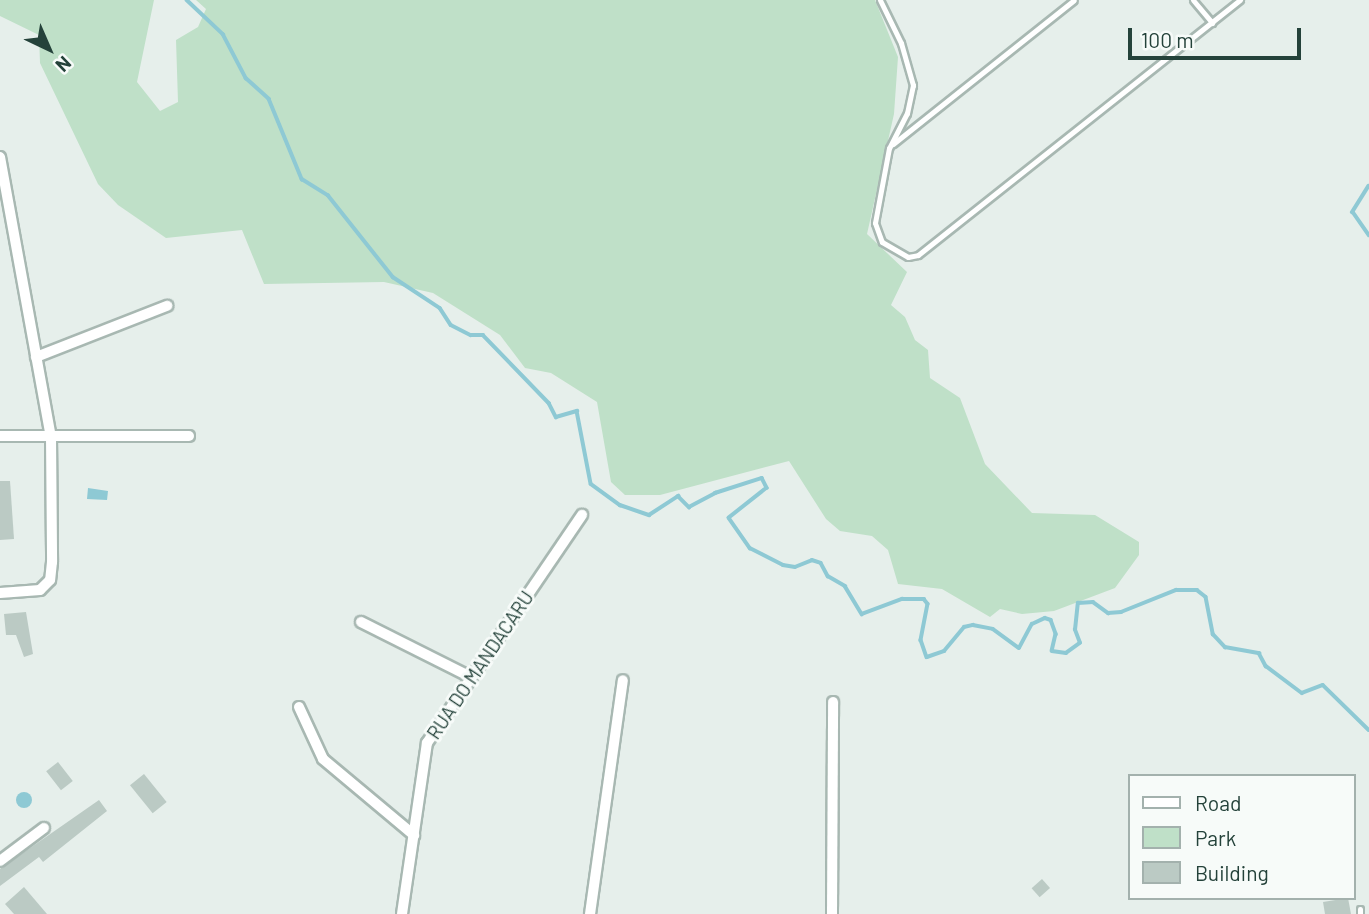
<!DOCTYPE html>
<html>
<head>
<meta charset="utf-8">
<style>
	body { margin:0 }
	#map { position:relative; width:1369px; height:914px; overflow:hidden; background:#e6efeb; font-family:Barlow,sans-serif }
	div>[style] { position:absolute }
	.green>* { inset:0; background:#bfe0c8 }
	.water>* { inset:0; background:#8ec9d4 }
	.round { border-radius:50% }
	.stream>* { height:3.5px; margin:-1.75px; padding:0 1.75px; transform-origin:1.75px; border-radius:1.75px; background:#8ec9d4 }
	.building>* { inset:0; background:#bbcac4; transform-origin:0 0 }
	.roads { filter:drop-shadow(2px 0 #a8b8b2) drop-shadow(-2px 0 #a8b8b2) drop-shadow(0 2px #a8b8b2) drop-shadow(0 -2px #a8b8b2) }
	.service>* { height:5px; margin:-2.5px; padding:0 2.5px; transform-origin:2.5px; border-radius:2.5px; background:#fff }
	.minor>* { height:10px; margin:-5px; padding:0 5px; transform-origin:5px; border-radius:5px; background:#fff }
	span { translate:-50% -50%; white-space:nowrap; text-align:center; line-height:1.15; -webkit-text-stroke:6px #f7fbf9; paint-order:stroke }
	.street-label { font-size:19px; color:#24423a }
	.legend { position:absolute; left:1128px; top:774px; width:228px; height:126px; box-sizing:border-box; background:#f7fbf9; border:2px solid #a3b1ad; margin:0; padding:9px 12px; list-style:none; font-size:21px; color:#24423a }
	.legend li { display:flex; align-items:center; gap:14px; height:35px }
	.legend b { width:35px; border:2px solid #a3b1ad }
	.north { position:absolute; left:14px; top:14px; width:70px; height:70px; -webkit-text-stroke:5px #f7fbf9; paint-order:stroke; rotate:136deg; font-size:19px; font-weight:700; line-height:28px; text-align:center; color:#24423a }
	.north::after { content:''; display:block; margin:auto; width:24px; height:32px; background:#24423a; clip-path:polygon(50% 0,100% 100%,50% 72%,0 100%) }
	.scale { position:absolute; left:1128px; top:28px; width:173px; height:32px; box-sizing:border-box; border:4px solid #24423a; border-top:0; padding-left:9px; font-size:21px; line-height:24px; white-space:nowrap; color:#24423a; -webkit-text-stroke:5px #f7fbf9; paint-order:stroke }
</style>
</head>
<body>
<div id="map">
	<div class="green">
		<div style="clip-path:polygon(0 0,154px 0,137px 82px,160px 111px,178px 102px,176px 40px,198px 27px,206px 9px,196px 0,875px 0,898px 57px,894px 114px,867px 234px,907px 272px,891px 305px,905px 317px,915px 340px,928px 350px,930px 378px,960px 398px,985px 464px,1032px 513px,1095px 515px,1139px 542px,1139px 555px,1115px 588px,1054px 611px,1022px 614px,1000px 609px,990px 617px,942px 589px,898px 584px,888px 550px,872px 536px,840px 531px,826px 519px,789px 461px,660px 495px,625px 495px,611px 482px,597px 402px,551px 373px,525px 368px,500px 335px,433px 293px,384px 282px,264px 284px,242px 230px,166px 238px,118px 205px,98px 184px,40px 63px,39px 35px,0 16px)"></div>
	</div>
	<div class="water">
		<div style="clip-path:polygon(88px 488px,108px 491px,107px 500px,87px 499px)"></div>
		<div class="round" style="left:16px;top:792px;width:16px;height:16px"></div>
	</div>
	<div class="stream">
		<div style="left:187px;top:0;width:50px;rotate:43.4deg"></div>
		<div style="left:223px;top:34px;width:50px;rotate:62.4deg"></div>
		<div style="left:246px;top:78px;width:31px;rotate:42deg"></div>
		<div style="left:269px;top:99px;width:87px;rotate:67.6deg"></div>
		<div style="left:302px;top:179px;width:31px;rotate:32deg"></div>
		<div style="left:328px;top:195px;width:105px;rotate:51.6deg"></div>
		<div style="left:393px;top:277px;width:56px;rotate:33.4deg"></div>
		<div style="left:440px;top:308px;width:20px;rotate:57deg"></div>
		<div style="left:451px;top:325px;width:22px;rotate:27deg"></div>
		<div style="left:471px;top:335px;width:12px"></div>
		<div style="left:483px;top:335px;width:95px;rotate:45.9deg"></div>
		<div style="left:549px;top:403px;width:16px;rotate:63deg"></div>
		<div style="left:556px;top:417px;width:22px;rotate:-16deg"></div>
		<div style="left:577px;top:411px;width:74px;rotate:79.1deg"></div>
		<div style="left:591px;top:484px;width:36px;rotate:36deg"></div>
		<div style="left:620px;top:505px;width:31px;rotate:19deg"></div>
		<div style="left:649px;top:515px;width:35px;rotate:-33deg"></div>
		<div style="left:678px;top:496px;width:16px;rotate:45deg"></div>
		<div style="left:689px;top:507px;width:30px;rotate:-28deg"></div>
		<div style="left:715px;top:493px;width:49px;rotate:-17.7deg"></div>
		<div style="left:762px;top:478px;width:11px;rotate:63deg"></div>
		<div style="left:767px;top:488px;width:48px;rotate:141.7deg"></div>
		<div style="left:729px;top:518px;width:37px;rotate:55deg"></div>
		<div style="left:750px;top:548px;width:37px;rotate:27deg"></div>
		<div style="left:783px;top:565px;width:12px;rotate:9deg"></div>
		<div style="left:795px;top:567px;width:18px;rotate:-22deg"></div>
		<div style="left:812px;top:560px;width:9px;rotate:18deg"></div>
		<div style="left:821px;top:563px;width:15px;rotate:62deg"></div>
		<div style="left:828px;top:576px;width:20px;rotate:30deg"></div>
		<div style="left:845px;top:586px;width:33px;rotate:59deg"></div>
		<div style="left:862px;top:614px;width:43px;rotate:-20.6deg"></div>
		<div style="left:902px;top:599px;width:22px"></div>
		<div style="left:924px;top:599px;width:6px;rotate:51deg"></div>
		<div style="left:928px;top:604px;width:37px;rotate:101deg"></div>
		<div style="left:921px;top:640px;width:18px;rotate:71deg"></div>
		<div style="left:927px;top:657px;width:18px;rotate:-19deg"></div>
		<div style="left:944px;top:651px;width:31px;rotate:-50deg"></div>
		<div style="left:964px;top:627px;width:9px;rotate:-13deg"></div>
		<div style="left:973px;top:625px;width:20px;rotate:11deg"></div>
		<div style="left:993px;top:629px;width:32px;rotate:36deg"></div>
		<div style="left:1019px;top:648px;width:27px;rotate:-62deg"></div>
		<div style="left:1032px;top:624px;width:14px;rotate:-25deg"></div>
		<div style="left:1045px;top:618px;width:6px;rotate:18deg"></div>
		<div style="left:1051px;top:620px;width:15px;rotate:70deg"></div>
		<div style="left:1056px;top:634px;width:17px;rotate:103deg"></div>
		<div style="left:1052px;top:651px;width:14px;rotate:8deg"></div>
		<div style="left:1066px;top:653px;width:17px;rotate:-36deg"></div>
		<div style="left:1080px;top:643px;width:14px;rotate:-111deg"></div>
		<div style="left:1075px;top:630px;width:27px;rotate:-84deg"></div>
		<div style="left:1078px;top:603px;width:15px;rotate:-4deg"></div>
		<div style="left:1093px;top:602px;width:19px;rotate:36deg"></div>
		<div style="left:1108px;top:613px;width:13px;rotate:-4deg"></div>
		<div style="left:1121px;top:612px;width:59px;rotate:-21.8deg"></div>
		<div style="left:1176px;top:590px;width:21px"></div>
		<div style="left:1197px;top:590px;width:11px;rotate:38deg"></div>
		<div style="left:1206px;top:597px;width:38px;rotate:79deg"></div>
		<div style="left:1213px;top:634px;width:18px;rotate:47deg"></div>
		<div style="left:1225px;top:647px;width:35px;rotate:10deg"></div>
		<div style="left:1259px;top:653px;width:15px;rotate:62deg"></div>
		<div style="left:1266px;top:666px;width:45px;rotate:36.9deg"></div>
		<div style="left:1302px;top:693px;width:22px;rotate:-21deg"></div>
		<div style="left:1323px;top:685px;width:64px;rotate:44.4deg"></div>
		<div style="left:1369px;top:186px;width:31px;rotate:122deg"></div>
		<div style="left:1353px;top:212px;width:28px;rotate:55deg"></div>
	</div>
	<div class="building">
		<div style="clip-path:polygon(0 481px,10px 481px,14px 539px,0 540px)"></div>
		<div style="clip-path:polygon(26px 612px,33px 654px,24px 657px,16px 635px,6px 635px,4px 614px)"></div>
		<div style="left:58px;top:762px;width:24px;height:15px;rotate:52deg"></div>
		<div style="left:144px;top:774px;width:36px;height:18px;rotate:51deg"></div>
		<div style="clip-path:polygon(99px 800px,107px 811px,43px 862px,39px 857px,0 886px,0 869px)"></div>
		<div style="left:1042px;top:879px;width:12px;height:14px;rotate:48deg"></div>
		<div style="clip-path:polygon(24px 887px,47px 914px,14px 914px,5px 904px)"></div>
		<div style="clip-path:polygon(1348px 898px,1351px 914px,1325px 914px,1323px 902px)"></div>
	</div>
	<div class="roads">
		<div class="service">
			<div style="left:880px;top:0;width:48px;rotate:64deg"></div>
			<div style="left:901px;top:43px;width:44px;rotate:74.1deg"></div>
			<div style="left:913px;top:85px;width:29px;rotate:102deg"></div>
			<div style="left:907px;top:113px;width:39px;rotate:117deg"></div>
			<div style="left:889px;top:148px;width:76px;rotate:100.6deg"></div>
			<div style="left:875px;top:223px;width:20px;rotate:70deg"></div>
			<div style="left:882px;top:242px;width:30px;rotate:30deg"></div>
			<div style="left:908px;top:257px;width:10px;rotate:-11deg"></div>
			<div style="left:918px;top:255px;width:411px;rotate:-38.4deg"></div>
			<div style="left:1193px;top:0;width:30px;rotate:50deg"></div>
			<div style="left:893px;top:144px;width:231px;rotate:-38.5deg"></div>
			<div style="left:1360px;top:909px;width:5px;rotate:90deg"></div>
		</div>
		<div class="minor">
			<div style="left:0;top:157px;width:285px;rotate:79.7deg"></div>
			<div style="left:51px;top:437px;width:125px;rotate:89.5deg"></div>
			<div style="left:52px;top:562px;width:18px;rotate:96deg"></div>
			<div style="left:50px;top:580px;width:14px;rotate:135deg"></div>
			<div style="left:40px;top:590px;width:40px;rotate:175.7deg"></div>
			<div style="left:36px;top:357px;width:141px;rotate:-21.3deg"></div>
			<div style="left:0;top:436px;width:189px"></div>
			<div style="left:361px;top:622px;width:121px;rotate:26.6deg"></div>
			<div style="left:299px;top:707px;width:57px;rotate:65.2deg"></div>
			<div style="left:323px;top:759px;width:119px;rotate:39.9deg"></div>
			<div style="left:0;top:861px;width:55px;rotate:-36.9deg"></div>
			<div style="left:402px;top:914px;width:173px;rotate:-81.7deg"></div>
			<div style="left:427px;top:743px;width:276px;rotate:-55.8deg"></div>
			<div style="left:590px;top:914px;width:236px;rotate:-82deg"></div>
			<div style="left:832px;top:914px;width:212px;rotate:-89.7deg"></div>
		</div>
	</div>
	<div class="street-label">
		<span style="left:480px;top:665px;rotate:-56deg">RUA DO MANDACARU</span>
	</div>
	<ul class="legend">
	<li><b style="height:9px;background:#fff"></b>Road</li>
	<li><b style="height:19px;background:#bfe0c8"></b>Park</li>
	<li><b style="height:19px;background:#bbcac4"></b>Building</li>
	</ul>
	<div class="north">N</div>
	<div class="scale">100 m</div>
</div>
</body>
</html>
